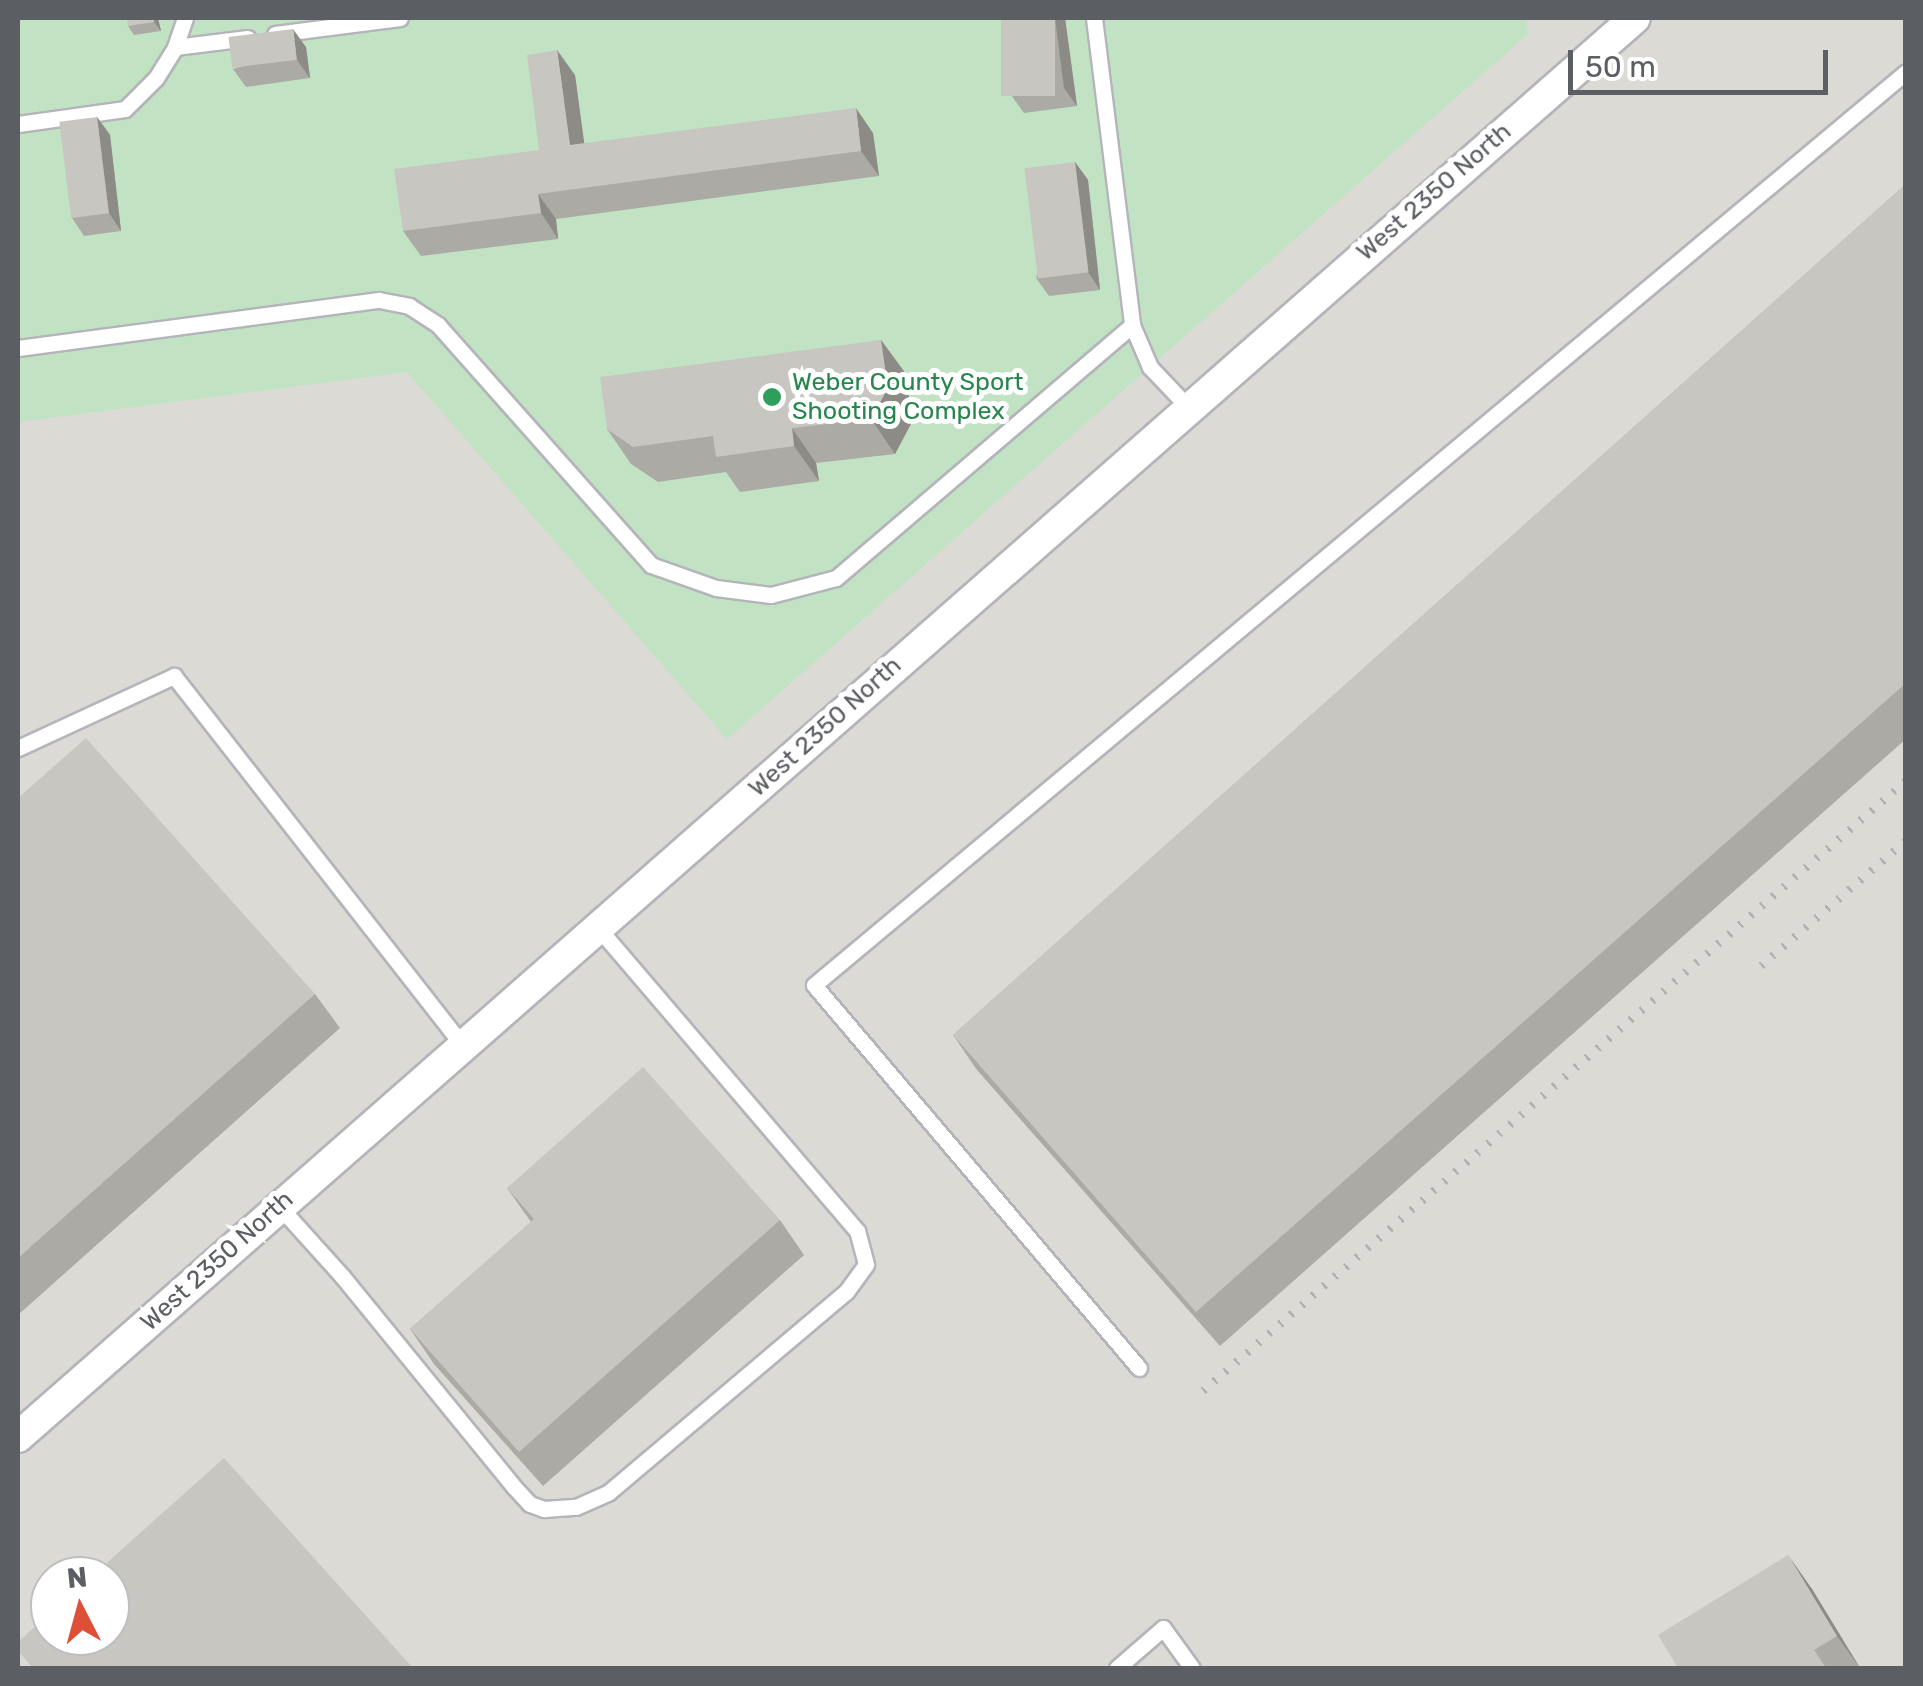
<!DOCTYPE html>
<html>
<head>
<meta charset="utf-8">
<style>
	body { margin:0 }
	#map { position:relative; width:1923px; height:1686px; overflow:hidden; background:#edebe3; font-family:Rubik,sans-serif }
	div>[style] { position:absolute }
	.industrial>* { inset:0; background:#dcdad5 }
	.green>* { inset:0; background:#c1e3c3 }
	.roads { filter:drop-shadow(2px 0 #b4b5ba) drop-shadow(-2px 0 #b4b5ba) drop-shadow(0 2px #b4b5ba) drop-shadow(0 -2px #b4b5ba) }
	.lane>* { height:15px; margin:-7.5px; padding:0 7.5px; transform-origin:7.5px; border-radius:7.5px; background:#fff }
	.street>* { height:30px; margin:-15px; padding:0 15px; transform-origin:15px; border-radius:15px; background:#fff }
	.rail>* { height:8px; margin-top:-4px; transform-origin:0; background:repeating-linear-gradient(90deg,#b2b2b3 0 2.5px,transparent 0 14.5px) }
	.wall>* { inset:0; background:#acaaa5 }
	.shaded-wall>* { inset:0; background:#8c8b86 }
	.building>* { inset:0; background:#c8c6c0; transform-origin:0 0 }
	.dots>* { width:28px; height:28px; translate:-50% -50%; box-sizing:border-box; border:5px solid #fff; border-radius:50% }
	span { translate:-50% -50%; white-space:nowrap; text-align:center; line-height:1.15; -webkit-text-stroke:10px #fff; paint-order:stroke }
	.street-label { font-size:25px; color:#5b5e63 }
	.leisure-label { font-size:25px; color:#27864d }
	.left { translate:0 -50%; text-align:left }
	.frame { position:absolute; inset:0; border:20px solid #5b5e63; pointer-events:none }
	.north { position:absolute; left:30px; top:1556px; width:100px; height:100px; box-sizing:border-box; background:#fff; border:2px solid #bdbfc1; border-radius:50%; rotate:354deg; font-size:28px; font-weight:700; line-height:40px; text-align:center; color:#5b5e63 }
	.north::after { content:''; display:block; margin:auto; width:35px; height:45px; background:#de4f38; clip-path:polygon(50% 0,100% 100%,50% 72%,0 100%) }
	.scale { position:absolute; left:1568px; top:50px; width:260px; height:45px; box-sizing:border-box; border:5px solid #5b5e63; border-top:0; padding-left:12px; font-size:30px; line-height:35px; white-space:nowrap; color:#5b5e63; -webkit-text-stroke:8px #fff; paint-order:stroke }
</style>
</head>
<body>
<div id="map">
	<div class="industrial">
		<div style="clip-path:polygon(evenodd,18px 18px,1905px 18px,1905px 1668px,18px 1668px,18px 18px,50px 1576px,110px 1576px,110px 1636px,50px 1636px,50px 1576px)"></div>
	</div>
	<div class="green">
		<div style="clip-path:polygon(18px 18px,1526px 18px,1528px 34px,727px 739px,407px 372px,18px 422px)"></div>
	</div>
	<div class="roads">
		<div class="lane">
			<div style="left:1094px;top:18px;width:309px;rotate:82.9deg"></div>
			<div style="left:1132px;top:325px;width:46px;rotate:66.8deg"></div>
			<div style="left:1150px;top:367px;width:54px;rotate:46.5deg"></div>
			<div style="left:275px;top:34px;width:126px;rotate:-7.3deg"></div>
			<div style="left:175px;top:47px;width:73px;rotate:-7.1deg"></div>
			<div style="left:18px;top:124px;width:108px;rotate:-8deg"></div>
			<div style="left:125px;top:109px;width:44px;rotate:-45deg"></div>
			<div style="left:156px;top:78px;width:36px;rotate:-58deg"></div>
			<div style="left:175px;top:47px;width:31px;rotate:-71deg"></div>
			<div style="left:18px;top:348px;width:364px;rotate:-7.6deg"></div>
			<div style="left:379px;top:300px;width:31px;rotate:11deg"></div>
			<div style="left:409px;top:306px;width:35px;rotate:33deg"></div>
			<div style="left:438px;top:325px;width:321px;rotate:48.4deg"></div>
			<div style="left:651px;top:565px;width:69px;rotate:19.5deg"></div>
			<div style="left:716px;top:588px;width:55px;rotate:7.3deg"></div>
			<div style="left:771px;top:595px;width:67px;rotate:-14.7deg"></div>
			<div style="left:836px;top:578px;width:389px;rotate:-40.5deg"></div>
			<div style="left:18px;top:748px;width:172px;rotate:-24.8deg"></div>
			<div style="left:174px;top:676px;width:468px;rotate:52deg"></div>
			<div style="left:279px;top:1206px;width:94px;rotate:48deg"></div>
			<div style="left:342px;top:1276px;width:272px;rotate:50.8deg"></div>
			<div style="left:514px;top:1487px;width:23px;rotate:47deg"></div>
			<div style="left:530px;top:1504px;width:15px;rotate:20deg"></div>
			<div style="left:544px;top:1509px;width:32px;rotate:-4deg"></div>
			<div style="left:576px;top:1507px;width:36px;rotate:-24deg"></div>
			<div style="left:609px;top:1492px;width:310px;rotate:-40.2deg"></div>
			<div style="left:846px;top:1292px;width:34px;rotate:-54deg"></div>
			<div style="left:866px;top:1264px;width:34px;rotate:-105deg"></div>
			<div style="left:857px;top:1231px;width:399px;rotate:-130.5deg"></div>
			<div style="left:1139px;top:1368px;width:502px;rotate:-130.32deg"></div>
			<div style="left:814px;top:985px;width:1423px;rotate:-39.9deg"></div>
			<div style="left:1117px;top:1668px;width:61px;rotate:-41deg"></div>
			<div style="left:1163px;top:1628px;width:49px;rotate:54.1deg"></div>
		</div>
		<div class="street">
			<div style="left:18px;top:1437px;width:2151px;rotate:-41.27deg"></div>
		</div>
	</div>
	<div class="rail">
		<div style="left:1761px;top:966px;width:191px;rotate:-40.8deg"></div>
		<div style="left:1203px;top:1391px;width:931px;rotate:-40.95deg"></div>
	</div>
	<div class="wall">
		<div style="clip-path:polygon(158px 18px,161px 31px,134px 35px,128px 26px)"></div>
		<div style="clip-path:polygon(1001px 18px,1065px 18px,1077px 106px,1024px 113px,1011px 95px)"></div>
		<div style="clip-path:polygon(306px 47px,310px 78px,246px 87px,233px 69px)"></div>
		<div style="clip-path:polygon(575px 75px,584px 143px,873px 133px,879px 176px,556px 219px,558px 239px,421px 256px,403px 231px,539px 150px)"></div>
		<div style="clip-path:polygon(97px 117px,110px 135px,121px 231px,84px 236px,72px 218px)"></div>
		<div style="clip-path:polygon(1075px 162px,1088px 180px,1100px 290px,1049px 296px,1036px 278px)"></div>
		<div style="clip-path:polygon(1906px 184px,1906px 739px,1220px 1346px,977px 1070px,953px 1035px)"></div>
		<div style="clip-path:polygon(881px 340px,906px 374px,912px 422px,895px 454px,816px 463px,819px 481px,740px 492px,726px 472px,658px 482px,631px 464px,607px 429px)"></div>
		<div style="clip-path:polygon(18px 798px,315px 994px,340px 1028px,18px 1315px)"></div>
		<div style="clip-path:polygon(507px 1188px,780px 1220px,804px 1255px,543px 1486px,434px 1364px,410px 1329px,531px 1222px)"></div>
		<div style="clip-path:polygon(1812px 1589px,1860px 1668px,1678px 1668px)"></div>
	</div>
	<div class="shaded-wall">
		<div style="clip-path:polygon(154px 18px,158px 18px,161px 31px,154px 22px)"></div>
		<div style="clip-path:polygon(1055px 18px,1065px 18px,1077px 106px,1064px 88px)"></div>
		<div style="clip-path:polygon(293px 29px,306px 47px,310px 78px,297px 60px)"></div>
		<div style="clip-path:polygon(557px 50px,575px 75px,588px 171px,570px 145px)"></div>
		<div style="clip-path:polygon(856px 108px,873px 133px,879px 176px,861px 151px)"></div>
		<div style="clip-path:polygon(97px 117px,110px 135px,121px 231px,109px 213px)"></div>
		<div style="clip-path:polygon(1075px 162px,1088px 180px,1100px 290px,1088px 272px)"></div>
		<div style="clip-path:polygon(538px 194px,556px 219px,558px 239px,541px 213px)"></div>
		<div style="clip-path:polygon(881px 340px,906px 374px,912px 422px,895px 454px,871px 419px)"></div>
		<div style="clip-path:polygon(792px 428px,816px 463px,819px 481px,794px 446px)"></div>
		<div style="clip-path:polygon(1788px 1555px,1812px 1589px,1860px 1668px,1837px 1636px)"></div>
	</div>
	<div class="building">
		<div style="clip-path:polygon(127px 18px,154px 18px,154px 22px,128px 26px)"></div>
		<div style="left:1001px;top:18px;width:54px;height:78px"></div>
		<div style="left:293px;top:29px;width:31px;height:65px;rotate:83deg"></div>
		<div style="clip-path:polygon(557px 50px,570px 145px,856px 108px,861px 151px,538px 194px,541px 213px,403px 231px,394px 169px,539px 150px,527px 55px)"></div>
		<div style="left:97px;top:117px;width:97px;height:38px;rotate:83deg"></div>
		<div style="left:1075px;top:162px;width:111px;height:51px;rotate:83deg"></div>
		<div style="clip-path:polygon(1906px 184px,1906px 683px,1196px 1312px,953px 1035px)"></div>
		<div style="clip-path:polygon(881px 340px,888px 388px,871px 419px,792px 428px,794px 446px,716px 457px,713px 436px,633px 447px,607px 429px,600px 377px)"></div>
		<div style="clip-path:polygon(86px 738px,315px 994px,18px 1258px,18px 798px)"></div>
		<div style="clip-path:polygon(643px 1067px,780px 1220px,519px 1452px,410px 1329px,534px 1219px,507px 1188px)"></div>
		<div style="clip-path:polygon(224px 1458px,413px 1668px,33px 1668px,18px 1651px,18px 1642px,50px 1613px,50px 1636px,110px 1636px,110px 1576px,92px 1576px)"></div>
		<div style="clip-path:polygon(1788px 1555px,1837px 1636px,1814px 1650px,1826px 1668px,1678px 1668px,1658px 1635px)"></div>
	</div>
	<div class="dots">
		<div style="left:772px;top:397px;background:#2e9e5b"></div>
	</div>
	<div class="street-label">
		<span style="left:1434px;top:192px;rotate:-41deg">West 2350 North</span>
		<span style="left:825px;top:727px;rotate:-42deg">West 2350 North</span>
		<span style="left:217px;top:1261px;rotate:-42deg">West 2350 North</span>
	</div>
	<div class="leisure-label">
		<span class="left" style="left:792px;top:397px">Weber County Sport<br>Shooting Complex</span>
	</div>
	<div class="frame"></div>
	<div class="north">N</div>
	<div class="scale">50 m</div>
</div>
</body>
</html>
